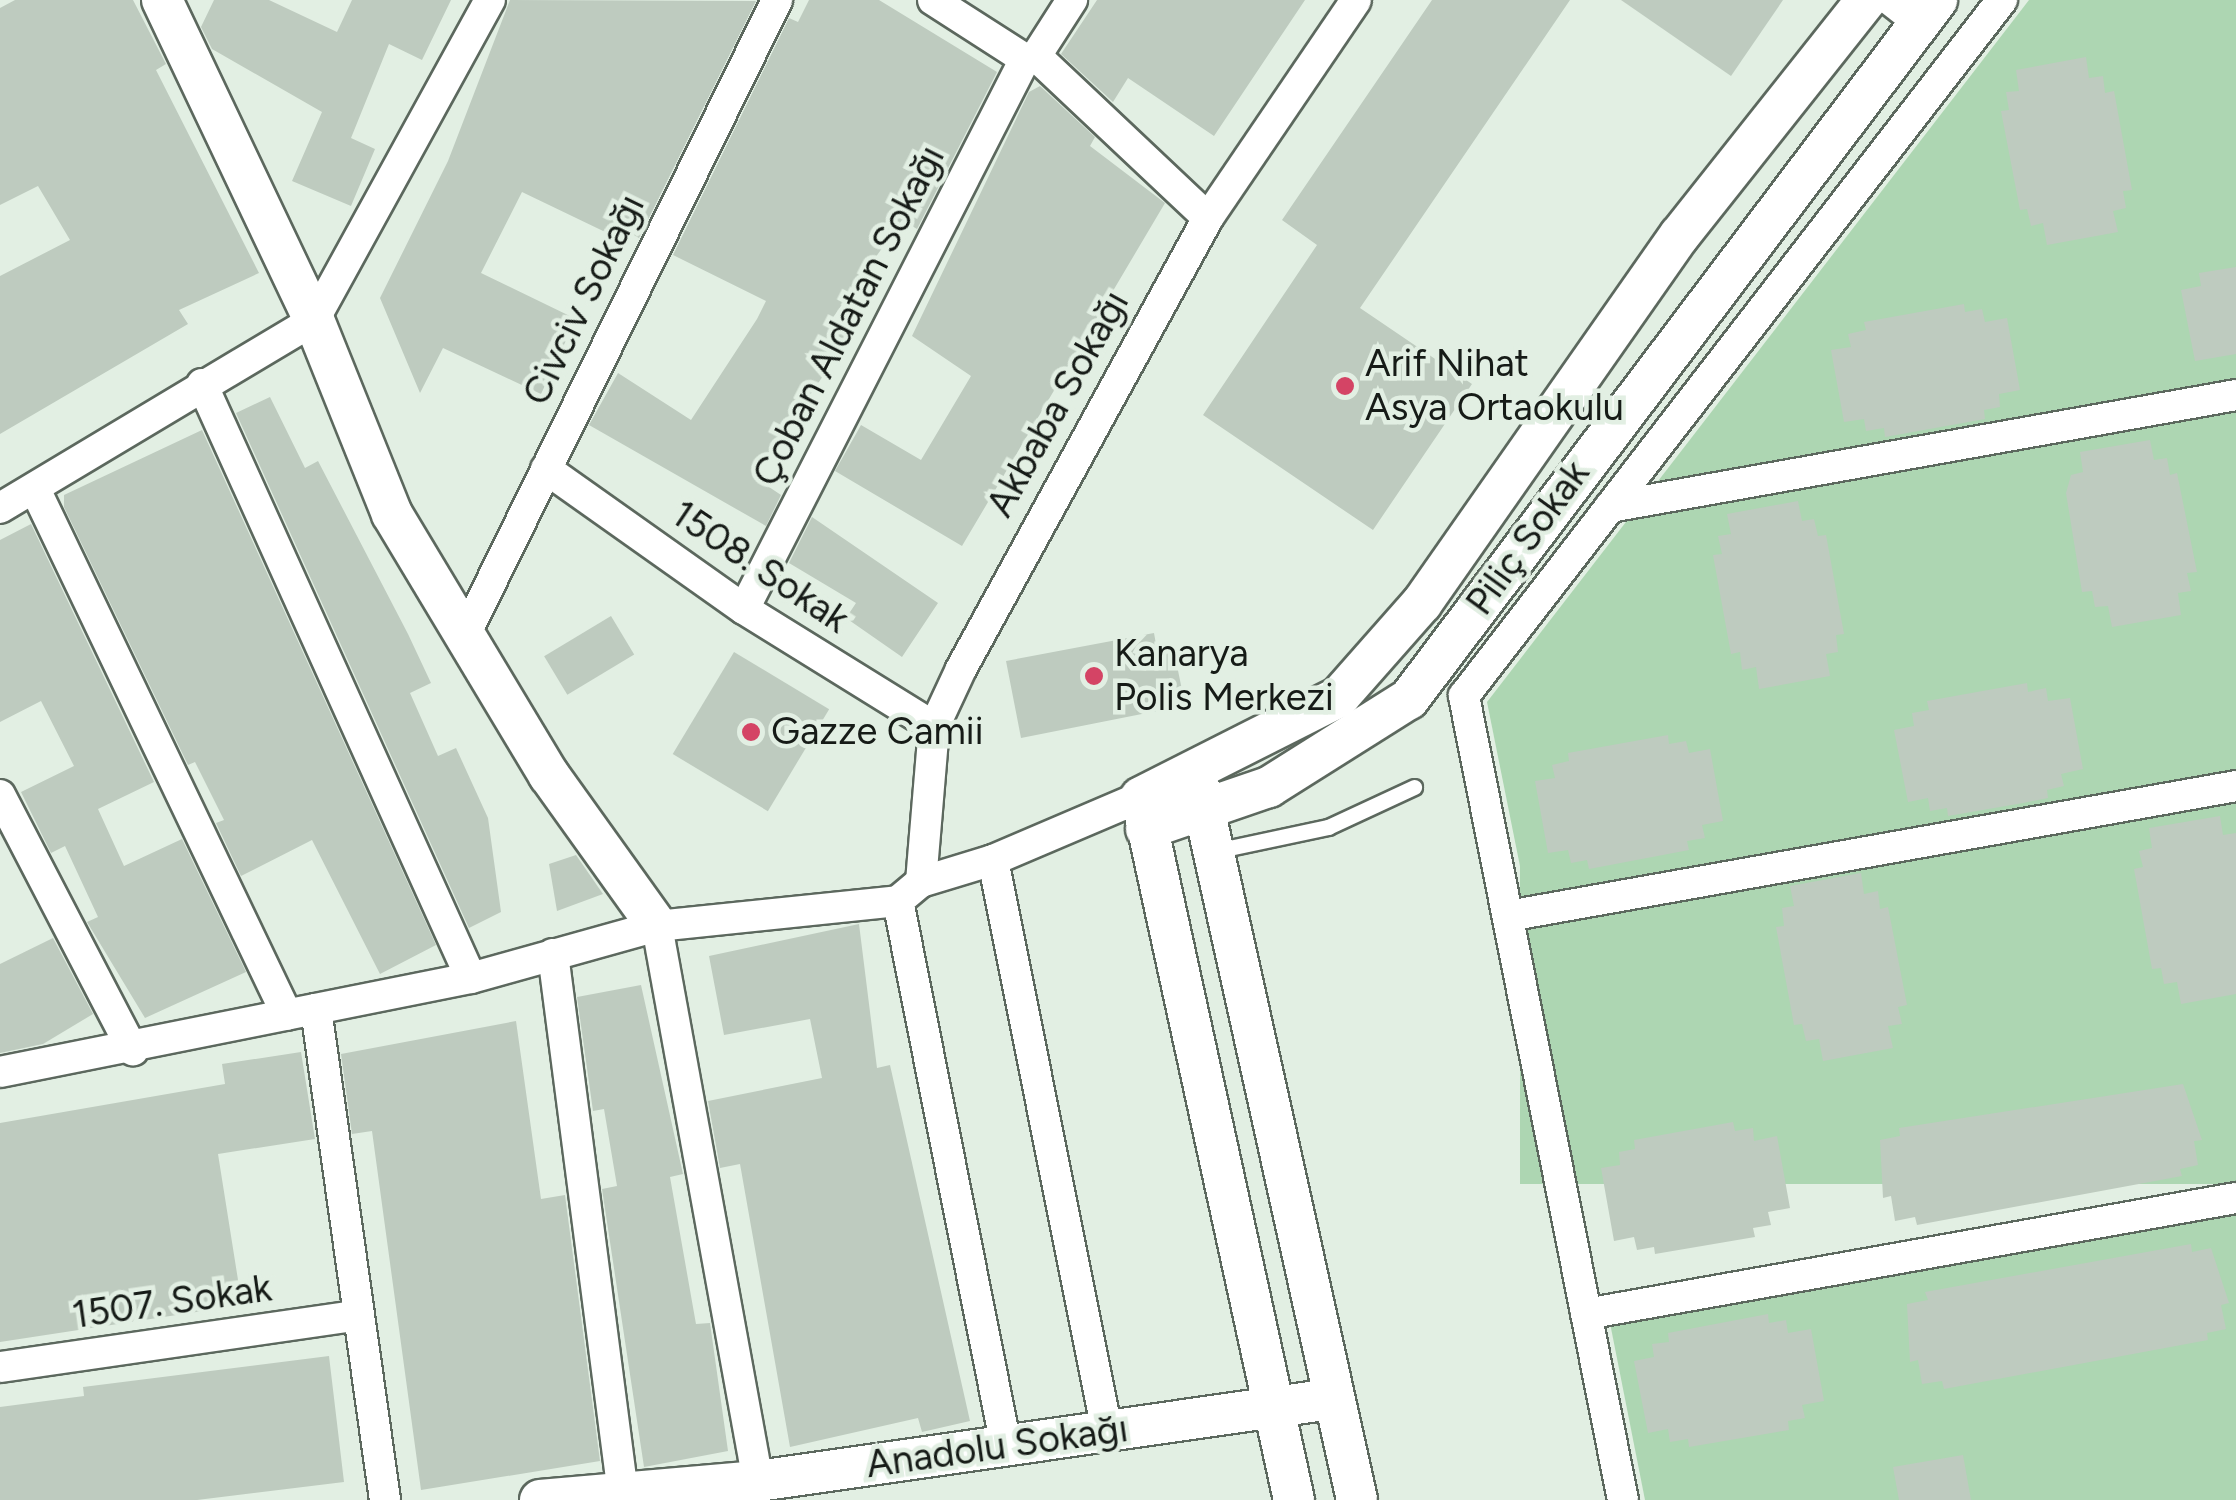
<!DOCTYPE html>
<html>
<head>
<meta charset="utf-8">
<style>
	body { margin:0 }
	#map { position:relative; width:2236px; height:1500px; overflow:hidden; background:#e2efe3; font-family:Figtree,sans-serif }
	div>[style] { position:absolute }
	.green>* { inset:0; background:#add6b2; transform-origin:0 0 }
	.building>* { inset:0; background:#becbbf; transform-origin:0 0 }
	.roads { filter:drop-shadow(2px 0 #5c685e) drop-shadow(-2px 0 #5c685e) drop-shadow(0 2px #5c685e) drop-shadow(0 -2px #5c685e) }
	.service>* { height:15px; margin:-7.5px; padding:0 7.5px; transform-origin:7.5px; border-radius:7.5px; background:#fff }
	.minor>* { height:30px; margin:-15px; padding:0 15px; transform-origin:15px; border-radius:15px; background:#fff }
	.tertiary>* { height:40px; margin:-20px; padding:0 20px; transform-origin:20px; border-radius:20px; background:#fff }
	.dots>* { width:28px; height:28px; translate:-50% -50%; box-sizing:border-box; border:5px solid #e2efe3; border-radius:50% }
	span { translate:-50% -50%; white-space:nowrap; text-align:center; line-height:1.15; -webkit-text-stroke:9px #e2efe3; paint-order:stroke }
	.street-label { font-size:38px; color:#161b17 }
	.poi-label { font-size:38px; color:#161b17 }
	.left { translate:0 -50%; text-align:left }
</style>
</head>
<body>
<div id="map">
	<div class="green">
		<div style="clip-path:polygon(2029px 0,2236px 0,2236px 381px,1655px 485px)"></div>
		<div style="clip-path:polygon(2236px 410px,2236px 774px,1527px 901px,1487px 702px,1629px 518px)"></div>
		<div style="left:2236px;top:798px;width:386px;height:716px;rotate:90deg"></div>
		<div style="clip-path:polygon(2236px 1211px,2236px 1500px,1645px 1500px,1610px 1323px)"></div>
	</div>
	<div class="building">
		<div style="clip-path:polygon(15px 0,133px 0,166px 64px,156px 70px,259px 273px,179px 310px,188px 324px,0 434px,0 276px,70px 240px,38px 186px,0 205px,0 8px)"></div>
		<div style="clip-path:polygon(214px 0,269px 0,337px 32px,352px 0,451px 0,422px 60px,389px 44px,351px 138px,375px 149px,351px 206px,292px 181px,322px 112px,212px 49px,201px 27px)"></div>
		<div style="clip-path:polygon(510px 0,756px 1px,639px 238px,630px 233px,626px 242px,522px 192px,481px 273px,576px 319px,541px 394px,443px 348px,420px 393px,380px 298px,448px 161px)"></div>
		<div style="clip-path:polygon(809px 0,879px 0,997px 72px,917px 229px,902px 220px,829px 323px,849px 338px,754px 477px,781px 495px,766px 526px,589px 425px,618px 373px,691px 420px,757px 319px,766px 301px,673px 255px,789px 18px,798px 22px)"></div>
		<div style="clip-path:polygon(1097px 0,1305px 0,1214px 136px,1128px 78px,1113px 102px,1061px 54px)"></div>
		<div style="clip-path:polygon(1432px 0,1570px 0,1360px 308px,1472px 384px,1373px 530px,1203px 415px,1317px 245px,1282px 220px)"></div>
		<div style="clip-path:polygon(1621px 0,1783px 0,1731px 76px)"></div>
		<div style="clip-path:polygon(2086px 57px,2089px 78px,2103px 76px,2105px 93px,2114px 91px,2132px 190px,2123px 191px,2126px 208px,2113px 211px,2118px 232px,2047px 245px,2043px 223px,2031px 226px,2027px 209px,2020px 210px,2001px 111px,2009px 110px,2006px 92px,2019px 91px,2016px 70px)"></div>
		<div style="clip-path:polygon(1040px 86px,1095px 137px,1090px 146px,1165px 203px,962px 546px,835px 471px,861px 425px,921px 460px,971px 376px,912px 336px,1029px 92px)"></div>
		<div style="clip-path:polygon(2236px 267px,2236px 354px,2195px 361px,2181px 290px,2201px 286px,2199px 273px)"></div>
		<div style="clip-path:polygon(1964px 304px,1965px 312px,1982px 309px,1985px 322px,2007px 318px,2020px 390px,1999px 394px,2000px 407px,1984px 410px,1985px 419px,1885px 437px,1884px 428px,1866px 431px,1864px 419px,1844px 422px,1831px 350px,1851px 347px,1848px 334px,1866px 330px,1864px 322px)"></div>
		<div style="clip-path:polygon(270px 397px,305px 468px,318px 461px,408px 634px,431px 683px,410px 693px,438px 756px,456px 748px,488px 818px,501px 912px,469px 928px,236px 413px)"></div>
		<div style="clip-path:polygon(202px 430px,436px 945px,380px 974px,312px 840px,241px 876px,216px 823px,224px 820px,195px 762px,188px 765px,64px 507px,64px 495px)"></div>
		<div style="clip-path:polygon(2150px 440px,2154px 460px,2167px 458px,2170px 475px,2177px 473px,2197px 572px,2187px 573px,2191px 591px,2178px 593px,2181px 615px,2112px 627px,2108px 606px,2095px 607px,2092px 591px,2082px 592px,2066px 493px,2071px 475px,2083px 472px,2080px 452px)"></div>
		<div style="clip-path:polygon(1798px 501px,1802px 521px,1814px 519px,1818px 536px,1826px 535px,1844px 634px,1836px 635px,1838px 652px,1826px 654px,1830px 676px,1759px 689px,1756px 667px,1742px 670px,1740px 652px,1731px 654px,1713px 555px,1722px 554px,1718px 536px,1731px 534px,1727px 514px)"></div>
		<div style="clip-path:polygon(812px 517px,938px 603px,902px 657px,846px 618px,856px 603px,789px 563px)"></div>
		<div style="clip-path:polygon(31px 524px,154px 782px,98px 809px,124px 866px,182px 839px,246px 972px,145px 1018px,87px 922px,98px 917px,65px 846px,51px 853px,21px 792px,74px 766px,41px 701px,0 722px,0 540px)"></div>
		<div style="left:611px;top:616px;width:45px;height:78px;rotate:59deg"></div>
		<div style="clip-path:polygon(1154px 633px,1157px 650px,1173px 646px,1182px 690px,1159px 695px,1162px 710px,1021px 738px,1006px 661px)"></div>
		<div style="left:734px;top:652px;width:111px;height:119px;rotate:31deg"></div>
		<div style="clip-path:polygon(2027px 683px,2028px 692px,2046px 688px,2048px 701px,2070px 698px,2083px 769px,2061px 774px,2064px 786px,2047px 790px,2048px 798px,2023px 803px,1948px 816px,1947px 808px,1930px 811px,1928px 798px,1908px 802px,1894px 730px,1914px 726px,1912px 713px,1929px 710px,1927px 701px)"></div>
		<div style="clip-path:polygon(1668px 735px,1669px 744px,1686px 741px,1689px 753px,1710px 749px,1723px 821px,1702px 825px,1705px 838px,1687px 841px,1689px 850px,1589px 869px,1587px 860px,1571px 863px,1568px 850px,1548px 853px,1535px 781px,1555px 778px,1552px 765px,1569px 761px,1568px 753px)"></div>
		<div style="clip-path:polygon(2220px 816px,2223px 835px,2236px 833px,2236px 994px,2181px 1004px,2177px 982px,2164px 984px,2161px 968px,2152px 969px,2134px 869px,2143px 867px,2139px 851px,2152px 848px,2149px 828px)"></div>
		<div style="clip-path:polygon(576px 855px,603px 894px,557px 911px,549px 864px)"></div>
		<div style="clip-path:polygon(1861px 873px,1864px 894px,1878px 891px,1880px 909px,1888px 907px,1907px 1005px,1898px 1007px,1902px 1024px,1888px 1026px,1893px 1048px,1823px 1061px,1819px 1039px,1806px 1041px,1802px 1024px,1794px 1025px,1776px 927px,1784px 926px,1782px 908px,1794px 906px,1790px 886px)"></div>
		<div style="clip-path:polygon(859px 924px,877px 1068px,890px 1065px,970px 1421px,922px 1432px,918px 1418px,790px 1447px,740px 1164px,720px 1168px,708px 1101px,822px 1078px,810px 1019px,724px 1035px,709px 956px)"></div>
		<div style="clip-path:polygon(53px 938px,93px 1014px,43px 1044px,0 1053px,0 964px)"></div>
		<div style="clip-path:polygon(641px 985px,683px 1174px,670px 1177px,696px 1324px,710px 1323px,728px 1451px,644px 1467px,602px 1189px,617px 1186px,604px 1109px,593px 1111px,577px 997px)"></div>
		<div style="clip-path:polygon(516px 1021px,541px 1199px,565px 1195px,600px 1461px,421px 1490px,372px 1131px,352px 1134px,341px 1054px)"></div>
		<div style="clip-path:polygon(301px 1052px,315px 1139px,218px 1154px,242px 1305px,0 1342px,0 1123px,225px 1084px,222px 1064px)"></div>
		<div style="clip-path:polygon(2183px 1084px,2202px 1140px,2194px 1141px,2198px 1165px,2180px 1169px,2182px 1176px,1917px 1225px,1915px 1217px,1895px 1221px,1891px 1196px,1883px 1198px,1880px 1140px,1900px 1136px,1899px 1128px)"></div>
		<div style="clip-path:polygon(1733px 1122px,1735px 1131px,1753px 1128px,1754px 1141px,1777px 1136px,1790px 1208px,1768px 1212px,1771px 1225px,1753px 1228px,1755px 1237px,1655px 1254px,1654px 1247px,1637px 1250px,1634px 1237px,1614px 1241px,1601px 1168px,1620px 1165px,1619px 1152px,1635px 1149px,1634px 1140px)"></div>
		<div style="clip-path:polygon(2191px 1244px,2192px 1252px,2211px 1248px,2229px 1303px,2221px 1305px,2226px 1329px,2207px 1333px,2208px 1340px,1944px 1389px,1942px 1381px,1922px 1384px,1918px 1360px,1910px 1362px,1907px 1304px,1928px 1300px,1925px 1292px)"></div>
		<div style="clip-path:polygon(1768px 1314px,1769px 1323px,1786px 1320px,1788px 1333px,1811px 1329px,1824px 1401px,1802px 1405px,1805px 1418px,1788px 1421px,1789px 1430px,1689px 1447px,1688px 1439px,1670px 1442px,1668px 1429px,1648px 1433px,1634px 1361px,1654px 1357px,1652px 1344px,1669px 1342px,1668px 1333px)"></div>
		<div style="clip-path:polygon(329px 1356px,344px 1482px,197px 1500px,0 1500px,0 1407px,84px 1396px,83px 1387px)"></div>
		<div style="clip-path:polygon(1963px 1455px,1971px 1500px,1899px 1500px,1893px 1467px)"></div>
	</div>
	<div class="roads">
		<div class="service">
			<div style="left:1215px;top:851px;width:116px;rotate:-12deg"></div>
			<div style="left:1328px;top:827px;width:95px;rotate:-24.9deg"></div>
		</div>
		<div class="minor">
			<div style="left:933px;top:0;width:109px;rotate:32.7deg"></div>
			<div style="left:1025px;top:59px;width:11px;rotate:-15deg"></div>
			<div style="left:1036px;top:56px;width:236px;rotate:43.3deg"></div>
			<div style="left:1890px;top:0;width:34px;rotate:38deg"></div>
			<div style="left:1036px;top:56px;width:67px;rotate:-57.3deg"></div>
			<div style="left:202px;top:384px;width:652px;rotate:65.64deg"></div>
			<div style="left:546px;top:469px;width:242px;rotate:35.3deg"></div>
			<div style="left:744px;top:609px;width:224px;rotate:31.8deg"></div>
			<div style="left:35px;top:489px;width:583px;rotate:64.4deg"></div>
			<div style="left:1610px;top:507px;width:636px;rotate:-10.14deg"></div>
			<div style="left:0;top:508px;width:366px;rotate:-30.9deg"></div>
			<div style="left:314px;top:320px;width:365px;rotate:-61.2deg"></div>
			<div style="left:744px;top:609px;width:618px;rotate:-62.94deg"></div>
			<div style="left:465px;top:635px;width:708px;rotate:-63.83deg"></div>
			<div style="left:0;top:795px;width:288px;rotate:62.5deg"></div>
			<div style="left:993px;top:860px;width:161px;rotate:-23.1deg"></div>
			<div style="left:921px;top:882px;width:156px;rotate:-85.2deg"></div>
			<div style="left:934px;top:727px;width:64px;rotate:-65deg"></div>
			<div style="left:961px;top:669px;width:514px;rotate:-61.29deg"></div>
			<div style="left:1208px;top:218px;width:263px;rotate:-55.8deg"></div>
			<div style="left:898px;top:901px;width:556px;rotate:78.79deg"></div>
			<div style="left:1508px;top:916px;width:740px;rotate:-10.12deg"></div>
			<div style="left:657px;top:926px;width:564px;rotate:79.69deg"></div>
			<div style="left:553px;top:954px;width:536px;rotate:82.61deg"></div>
			<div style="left:316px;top:1009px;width:496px;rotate:82deg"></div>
			<div style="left:0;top:1072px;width:480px;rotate:-11.3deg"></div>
			<div style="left:471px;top:978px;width:193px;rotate:-15.6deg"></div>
			<div style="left:657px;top:926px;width:242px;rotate:-5.9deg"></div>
			<div style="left:898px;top:901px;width:30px;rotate:-40deg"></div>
			<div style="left:921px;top:882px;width:75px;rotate:-17deg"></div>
			<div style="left:993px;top:860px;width:582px;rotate:78.71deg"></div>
			<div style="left:1586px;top:1314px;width:660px;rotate:-10.12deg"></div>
			<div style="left:0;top:1367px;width:360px;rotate:-8.2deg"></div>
			<div style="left:1623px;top:1500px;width:820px;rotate:-101.19deg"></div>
			<div style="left:1464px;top:696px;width:880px;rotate:-52.3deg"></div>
		</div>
		<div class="tertiary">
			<div style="left:162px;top:0;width:354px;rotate:64.6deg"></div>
			<div style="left:314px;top:320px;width:209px;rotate:68.1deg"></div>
			<div style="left:392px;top:514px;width:305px;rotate:59deg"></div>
			<div style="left:549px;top:775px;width:186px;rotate:54.4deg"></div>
			<div style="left:1199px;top:786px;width:731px;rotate:77.52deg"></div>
			<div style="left:1146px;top:829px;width:130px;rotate:-18.9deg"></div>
			<div style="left:1269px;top:787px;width:165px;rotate:-32.2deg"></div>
			<div style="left:1409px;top:699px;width:876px;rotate:-52.93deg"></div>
			<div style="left:540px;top:1500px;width:219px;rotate:-5deg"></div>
			<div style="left:758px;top:1481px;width:579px;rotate:-8.14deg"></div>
			<div style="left:1294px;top:1500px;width:719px;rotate:-102.28deg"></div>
			<div style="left:1141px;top:797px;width:222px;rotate:-26.8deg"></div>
			<div style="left:1339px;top:697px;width:125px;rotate:-48.6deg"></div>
			<div style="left:1422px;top:603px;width:449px;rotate:-55deg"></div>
			<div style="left:1680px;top:235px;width:300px;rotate:-51.6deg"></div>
		</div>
	</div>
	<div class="dots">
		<div style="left:1345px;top:386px;background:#d44465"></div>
		<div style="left:1094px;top:676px;background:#d44465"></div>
		<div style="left:751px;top:732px;background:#d44465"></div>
	</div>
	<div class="street-label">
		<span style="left:584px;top:300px;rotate:-64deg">Civciv Sokağı</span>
		<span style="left:849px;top:316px;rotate:-63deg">Çoban Aldatan Sokağı</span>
		<span style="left:1058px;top:404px;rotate:-61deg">Akbaba Sokağı</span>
		<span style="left:1528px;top:538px;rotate:-54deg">Piliç Sokak</span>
		<span style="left:760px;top:567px;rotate:34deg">1508. Sokak</span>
		<span style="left:172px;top:1302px;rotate:-8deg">1507. Sokak</span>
		<span style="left:997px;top:1447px;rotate:-8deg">Anadolu Sokağı</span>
	</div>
	<div class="poi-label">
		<span class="left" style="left:1365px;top:386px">Arif Nihat<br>Asya Ortaokulu</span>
		<span class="left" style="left:1114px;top:676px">Kanarya<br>Polis Merkezi</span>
		<span class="left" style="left:771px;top:732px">Gazze Camii</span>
	</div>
</div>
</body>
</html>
